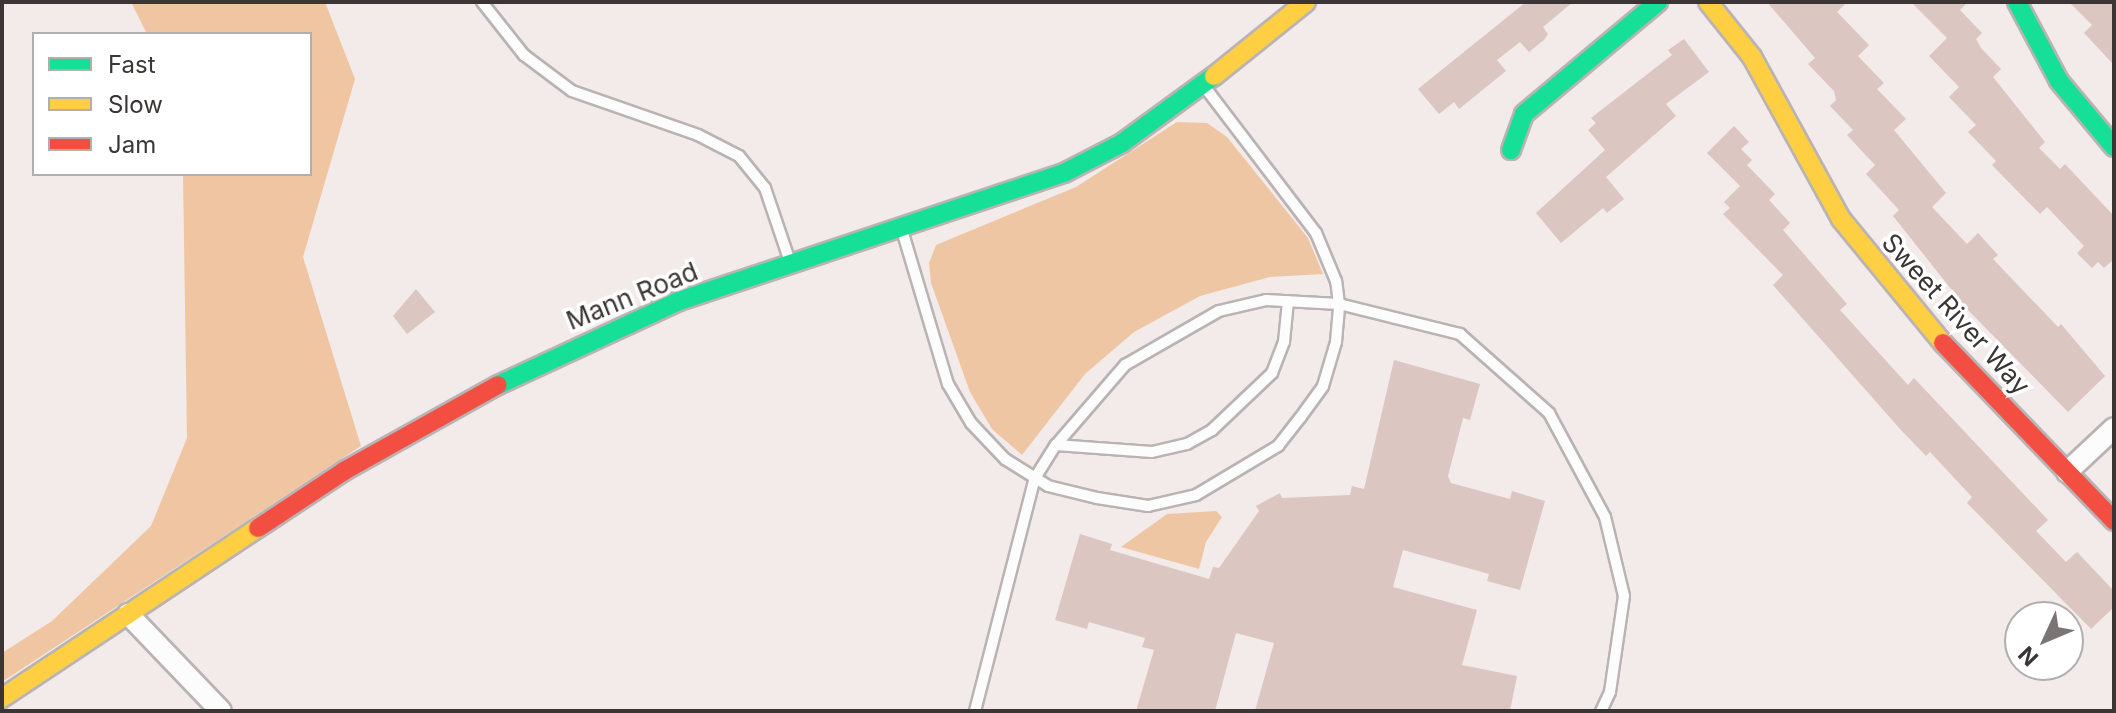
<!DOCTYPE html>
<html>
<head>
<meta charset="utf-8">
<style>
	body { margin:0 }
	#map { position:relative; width:2116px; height:713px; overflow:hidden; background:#f3eaea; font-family:Inter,sans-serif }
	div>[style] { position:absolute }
	.green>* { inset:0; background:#efc6a4 }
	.forest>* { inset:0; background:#f0c5a2 }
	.building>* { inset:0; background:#dbc6c1 }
	.roads { filter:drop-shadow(2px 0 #bab3b3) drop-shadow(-2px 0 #bab3b3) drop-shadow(0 2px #bab3b3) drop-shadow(0 -2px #bab3b3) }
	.lane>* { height:10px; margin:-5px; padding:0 5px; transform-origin:5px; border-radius:5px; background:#fdfcfc }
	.street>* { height:20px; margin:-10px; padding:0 10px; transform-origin:10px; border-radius:10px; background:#fdfcfc }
	.fast>* { height:18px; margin:-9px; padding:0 9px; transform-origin:9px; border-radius:9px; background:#16e098 }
	.slow>* { height:18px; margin:-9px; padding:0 9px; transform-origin:9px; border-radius:9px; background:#ffcf43 }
	.jam>* { height:18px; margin:-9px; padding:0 9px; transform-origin:9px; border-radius:9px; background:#f24e42 }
	span { translate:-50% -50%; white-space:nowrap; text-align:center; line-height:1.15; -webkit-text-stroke:7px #fff; paint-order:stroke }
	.street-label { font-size:26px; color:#3b3535 }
	.frame { position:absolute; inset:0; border:4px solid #3b3535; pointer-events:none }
	.legend { position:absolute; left:32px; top:32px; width:280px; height:144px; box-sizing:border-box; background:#fff; border:2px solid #b1aeae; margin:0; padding:10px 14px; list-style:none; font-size:24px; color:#3b3535 }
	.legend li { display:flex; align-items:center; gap:16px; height:40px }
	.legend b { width:40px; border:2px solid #b1aeae }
	.north { position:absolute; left:2004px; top:601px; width:80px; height:80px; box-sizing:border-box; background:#fff; border:2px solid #b1aeae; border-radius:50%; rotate:226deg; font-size:22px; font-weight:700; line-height:32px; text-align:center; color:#3b3535 }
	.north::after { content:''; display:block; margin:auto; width:28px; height:36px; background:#7b7474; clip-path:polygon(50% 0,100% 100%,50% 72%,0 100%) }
</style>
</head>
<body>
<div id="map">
	<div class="green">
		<div style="clip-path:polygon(1177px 122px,1207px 123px,1227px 137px,1308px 238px,1323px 274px,1270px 277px,1200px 296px,1134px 332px,1085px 374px,1022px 455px,992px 429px,970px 392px,931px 283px,929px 263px,936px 245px,1076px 187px)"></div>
		<div style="clip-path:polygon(1216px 511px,1222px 517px,1206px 542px,1199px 569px,1121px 547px,1167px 514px)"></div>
	</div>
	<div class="forest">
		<div style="clip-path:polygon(131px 2px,325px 2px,355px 79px,303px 257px,361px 446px,2px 682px,2px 653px,52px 621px,151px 526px,187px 438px,183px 174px,310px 174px,310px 34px,147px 34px)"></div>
	</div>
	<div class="building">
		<div style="clip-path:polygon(1526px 2px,1573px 2px,1543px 27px,1548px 34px,1544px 40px,1529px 52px,1520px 42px,1497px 60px,1506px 71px,1459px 109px,1454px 102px,1439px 114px,1418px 89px)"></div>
		<div style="clip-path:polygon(1767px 2px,1847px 2px,1837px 12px,1869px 45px,1858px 56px,1884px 83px,1877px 89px,1906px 119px,1894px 130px,1946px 193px,1932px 207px,1967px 244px,1978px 233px,1998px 255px,1993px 259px,2058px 327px,2061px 324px,2105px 376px,2068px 412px,1967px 309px,1893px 216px,1899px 210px,1866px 174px,1875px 165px,1847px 135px,1853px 130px,1830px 106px,1836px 100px,1834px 91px,1808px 64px,1815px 58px)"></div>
		<div style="clip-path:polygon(1911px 2px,1968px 2px,1960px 10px,1982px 33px,1976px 39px,1981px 48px,2001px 69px,1993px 77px,2045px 142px,2039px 148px,2060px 169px,2065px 164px,2114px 216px,2114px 259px,2104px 268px,2098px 262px,2092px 268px,2077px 253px,2084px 246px,2047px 207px,2040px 214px,1992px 165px,1996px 161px,1968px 132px,1976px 125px,1949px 97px,1959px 87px,1929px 56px,1947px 38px)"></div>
		<div style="clip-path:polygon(2069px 2px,2114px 2px,2114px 65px,2084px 33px,2092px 25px)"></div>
		<div style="clip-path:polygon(1684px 39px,1709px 72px,1666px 104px,1676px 116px,1606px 177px,1624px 199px,1607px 213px,1603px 208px,1561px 243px,1536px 213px,1605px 150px,1588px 130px,1596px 123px,1591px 118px,1672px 55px,1668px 50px)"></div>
		<div style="clip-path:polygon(1734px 126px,1749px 142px,1741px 149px,1752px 160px,1747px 165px,1775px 194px,1769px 200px,1790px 223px,1783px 230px,1847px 304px,1840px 310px,1908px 385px,1914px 378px,2048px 520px,2036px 531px,2066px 562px,2077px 552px,2114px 591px,2114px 607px,2091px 629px,1967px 503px,1972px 497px,1930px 452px,1926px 456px,1901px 430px,1773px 285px,1783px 275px,1723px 214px,1730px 208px,1724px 202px,1740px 186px,1707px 153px)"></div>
		<div style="clip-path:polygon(416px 289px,435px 312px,407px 334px,393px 316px)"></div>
		<div style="clip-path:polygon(1394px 360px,1480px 384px,1470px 420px,1463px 418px,1448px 476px,1451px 483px,1510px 499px,1512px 491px,1545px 501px,1520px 590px,1487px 581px,1489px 574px,1403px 550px,1393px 587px,1477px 610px,1462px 665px,1517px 676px,1510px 711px,1255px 711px,1274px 643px,1236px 633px,1215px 711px,1136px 711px,1154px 650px,1142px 647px,1145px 638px,1089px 622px,1087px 629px,1055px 620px,1080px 534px,1112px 544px,1110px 550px,1209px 579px,1213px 567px,1219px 568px,1259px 511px,1256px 506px,1280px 493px,1282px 498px,1350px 495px,1352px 486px,1364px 489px)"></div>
	</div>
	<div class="roads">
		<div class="lane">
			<div style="left:482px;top:2px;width:68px;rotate:51.6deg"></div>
			<div style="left:524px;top:55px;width:60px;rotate:36.9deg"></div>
			<div style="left:572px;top:91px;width:133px;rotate:19.2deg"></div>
			<div style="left:698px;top:135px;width:46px;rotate:27.1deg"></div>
			<div style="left:739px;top:156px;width:41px;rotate:50.9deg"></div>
			<div style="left:765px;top:188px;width:78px;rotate:71.3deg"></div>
			<div style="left:902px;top:230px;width:161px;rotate:73.4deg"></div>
			<div style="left:948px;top:384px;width:45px;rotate:59.5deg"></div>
			<div style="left:971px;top:423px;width:50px;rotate:46.6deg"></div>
			<div style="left:1005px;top:459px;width:51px;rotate:32.1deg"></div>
			<div style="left:1048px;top:486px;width:50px;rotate:13.8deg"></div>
			<div style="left:1097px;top:498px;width:52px;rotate:8.9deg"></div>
			<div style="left:1148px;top:506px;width:49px;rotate:-12.9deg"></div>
			<div style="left:1196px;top:495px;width:96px;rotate:-30.9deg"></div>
			<div style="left:1278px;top:446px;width:36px;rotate:-52deg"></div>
			<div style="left:1300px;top:418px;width:39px;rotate:-54deg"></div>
			<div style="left:1323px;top:386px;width:46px;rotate:-73.5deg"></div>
			<div style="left:1336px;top:342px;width:38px;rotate:-85deg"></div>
			<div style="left:1339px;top:304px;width:23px;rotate:-97deg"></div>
			<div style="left:1336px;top:281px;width:52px;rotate:-112.6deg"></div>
			<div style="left:1316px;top:233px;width:185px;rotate:-127.3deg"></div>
			<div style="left:1056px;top:445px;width:96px;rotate:4.2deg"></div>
			<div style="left:1152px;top:452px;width:36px;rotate:-13deg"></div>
			<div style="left:1187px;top:444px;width:29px;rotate:-29deg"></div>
			<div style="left:1212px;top:430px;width:83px;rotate:-43.5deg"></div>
			<div style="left:1272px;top:373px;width:33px;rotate:-69deg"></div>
			<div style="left:1284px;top:342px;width:41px;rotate:-84.4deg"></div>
			<div style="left:975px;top:711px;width:241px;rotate:-75.6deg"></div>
			<div style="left:1035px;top:478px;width:39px;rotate:-58deg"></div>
			<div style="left:1056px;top:445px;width:106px;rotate:-49.2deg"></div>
			<div style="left:1125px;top:365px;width:108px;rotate:-29.9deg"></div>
			<div style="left:1219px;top:311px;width:48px;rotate:-13.2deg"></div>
			<div style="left:1266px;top:300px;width:73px;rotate:3.1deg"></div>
			<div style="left:1339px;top:304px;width:125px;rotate:13.9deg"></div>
			<div style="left:1460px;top:334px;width:119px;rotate:41.6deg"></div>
			<div style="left:1549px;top:413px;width:118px;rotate:61.7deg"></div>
			<div style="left:1605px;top:517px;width:81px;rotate:76.5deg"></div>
			<div style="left:1624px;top:596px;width:97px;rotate:98.3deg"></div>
			<div style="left:1610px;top:692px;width:21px;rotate:115deg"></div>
		</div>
		<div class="street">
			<div style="left:2067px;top:472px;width:64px;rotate:-43.1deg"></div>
			<div style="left:128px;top:614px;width:134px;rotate:46.2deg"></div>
		</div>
		<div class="fast">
			<div style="left:2017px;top:2px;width:89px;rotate:62deg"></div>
			<div style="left:2059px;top:81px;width:86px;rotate:50.2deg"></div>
			<div style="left:1511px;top:150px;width:38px;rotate:-70deg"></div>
			<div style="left:1524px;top:114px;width:175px;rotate:-39.9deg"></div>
			<div style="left:498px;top:385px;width:200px;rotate:-24.9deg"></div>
			<div style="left:679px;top:301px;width:406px;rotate:-18.4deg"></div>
			<div style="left:1064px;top:173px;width:65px;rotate:-27.3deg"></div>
			<div style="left:1122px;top:143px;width:114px;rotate:-36.1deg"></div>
		</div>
		<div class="slow">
			<div style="left:1708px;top:2px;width:70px;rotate:51.3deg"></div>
			<div style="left:1752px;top:57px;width:185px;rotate:61.2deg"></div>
			<div style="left:1841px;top:219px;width:161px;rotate:50.6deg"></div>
			<div style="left:1214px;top:76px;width:118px;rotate:-38.8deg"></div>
			<div style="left:2px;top:698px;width:307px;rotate:-33.6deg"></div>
		</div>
		<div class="jam">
			<div style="left:1943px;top:343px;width:247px;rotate:46.1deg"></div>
			<div style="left:258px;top:528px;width:103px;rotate:-33.5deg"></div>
			<div style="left:344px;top:471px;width:176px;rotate:-29.2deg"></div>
		</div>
	</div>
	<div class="street-label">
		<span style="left:632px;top:296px;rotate:-22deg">Mann Road</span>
		<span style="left:1956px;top:314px;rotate:48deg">Sweet River Way</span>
	</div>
	<div class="frame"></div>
	<ul class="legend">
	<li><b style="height:10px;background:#16e098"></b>Fast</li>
	<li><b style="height:10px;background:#ffcf43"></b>Slow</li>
	<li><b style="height:10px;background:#f24e42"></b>Jam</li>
	</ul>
	<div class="north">N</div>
</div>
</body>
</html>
